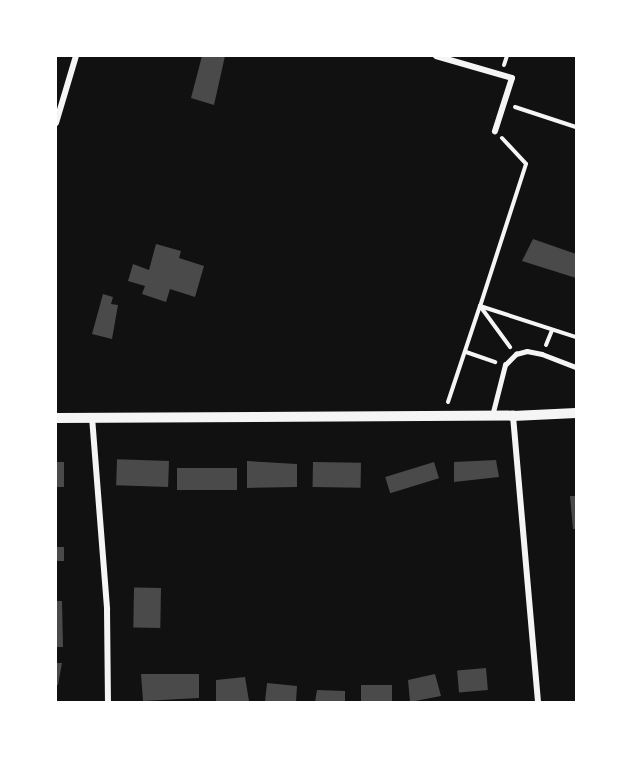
<!DOCTYPE html>
<html>
<head>
<meta charset="utf-8">
<style>
	body { margin:0 }
	#map { position:relative; width:632px; height:758px; overflow:hidden; background:#111; font-family:"Archivo Narrow",sans-serif }
	div>[style] { position:absolute }
	.building>* { inset:0; background:#4a4a4a; transform-origin:0 0 }
	.path>* { height:4px; margin:-2px; padding:0 2px; transform-origin:2px; border-radius:2px; background:#f5f5f5 }
	.service>* { height:4.5px; margin:-2.25px; padding:0 2.25px; transform-origin:2.25px; border-radius:2.25px; background:#f5f5f5 }
	.minor>* { height:6px; margin:-3px; padding:0 3px; transform-origin:3px; border-radius:3px; background:#f5f5f5 }
	.tertiary>* { height:10px; margin:-5px; padding:0 5px; transform-origin:5px; border-radius:5px; background:#f5f5f5 }
	span { translate:-50% -50%; white-space:nowrap; text-align:center; line-height:1.15; -webkit-text-stroke:6px #fff; paint-order:stroke }
	.frame { position:absolute; inset:0; border:57px solid #fff; pointer-events:none }
</style>
</head>
<body>
<div id="map">
	<div class="building">
		<div style="clip-path:polygon(202px 56px,225px 56px,214px 105px,191px 98px)"></div>
		<div style="clip-path:polygon(533px 239px,576px 254px,576px 278px,522px 261px)"></div>
		<div style="clip-path:polygon(156px 244px,181px 251px,179px 258px,204px 266px,195px 297px,170px 289px,166px 302px,142px 294px,145px 286px,128px 281px,133px 264px,149px 270px)"></div>
		<div style="clip-path:polygon(103px 294px,113px 297px,111px 304px,118px 305px,112px 339px,92px 334px)"></div>
		<div style="clip-path:polygon(496px 460px,499px 477px,454px 482px,454px 462px)"></div>
		<div style="left:169px;top:461px;width:26px;height:52px;rotate:92deg"></div>
		<div style="clip-path:polygon(247px 461px,297px 464px,297px 487px,247px 488px)"></div>
		<div style="left:56px;top:462px;width:8px;height:25px"></div>
		<div style="left:313px;top:462px;width:48px;height:25px;rotate:1deg"></div>
		<div style="left:434px;top:462px;width:17px;height:51px;rotate:73deg"></div>
		<div style="left:177px;top:468px;width:60px;height:22px"></div>
		<div style="clip-path:polygon(570px 496px,576px 496px,576px 529px,573px 529px)"></div>
		<div style="left:56px;top:547px;width:8px;height:14px"></div>
		<div style="left:161px;top:588px;width:40px;height:27px;rotate:91deg"></div>
		<div style="clip-path:polygon(56px 601px,62px 601px,63px 647px,56px 647px)"></div>
		<div style="clip-path:polygon(56px 663px,62px 663px,58px 685px,56px 685px)"></div>
		<div style="left:486px;top:668px;width:22px;height:29px;rotate:85deg"></div>
		<div style="clip-path:polygon(141px 674px,199px 674px,199px 698px,143px 701px)"></div>
		<div style="clip-path:polygon(435px 674px,441px 696px,410px 702px,408px 680px)"></div>
		<div style="clip-path:polygon(245px 677px,249px 701px,216px 702px,216px 680px)"></div>
		<div style="clip-path:polygon(267px 683px,297px 686px,296px 702px,265px 702px)"></div>
		<div style="left:392px;top:685px;width:17px;height:31px;rotate:90deg"></div>
		<div style="clip-path:polygon(317px 690px,345px 691px,345px 702px,315px 702px)"></div>
	</div>
	<div class="path">
		<div style="left:504px;top:65px;width:9px;rotate:-72deg"></div>
		<div style="left:515px;top:107px;width:64px;rotate:18.2deg"></div>
		<div style="left:502px;top:138px;width:35px;rotate:47deg"></div>
		<div style="left:526px;top:164px;width:149px;rotate:107.9deg"></div>
		<div style="left:480px;top:306px;width:51px;rotate:53.8deg"></div>
		<div style="left:546px;top:345px;width:16px;rotate:-68deg"></div>
		<div style="left:466px;top:352px;width:31px;rotate:19deg"></div>
		<div style="left:448px;top:402px;width:101px;rotate:-71.6deg"></div>
		<div style="left:480px;top:306px;width:101px;rotate:17.9deg"></div>
	</div>
	<div class="service">
		<div style="left:492px;top:416px;width:53px;rotate:-75.7deg"></div>
		<div style="left:505px;top:365px;width:16px;rotate:-45deg"></div>
		<div style="left:516px;top:354px;width:11px;rotate:-15deg"></div>
		<div style="left:527px;top:351px;width:15px;rotate:11deg"></div>
		<div style="left:542px;top:354px;width:36px;rotate:21deg"></div>
	</div>
	<div class="minor">
		<div style="left:436px;top:56px;width:79px;rotate:16.1deg"></div>
		<div style="left:512px;top:78px;width:56px;rotate:107.8deg"></div>
		<div style="left:56px;top:123px;width:70px;rotate:-73.4deg"></div>
		<div style="left:513px;top:416px;width:287px;rotate:85deg"></div>
		<div style="left:92px;top:417px;width:193px;rotate:85.5deg"></div>
		<div style="left:107px;top:609px;width:93px;rotate:89.4deg"></div>
	</div>
	<div class="tertiary">
		<div style="left:56px;top:418px;width:457px;rotate:-0.3deg"></div>
		<div style="left:513px;top:416px;width:63px;rotate:-2.7deg"></div>
	</div>
	<div class="frame"></div>
</div>
</body>
</html>
